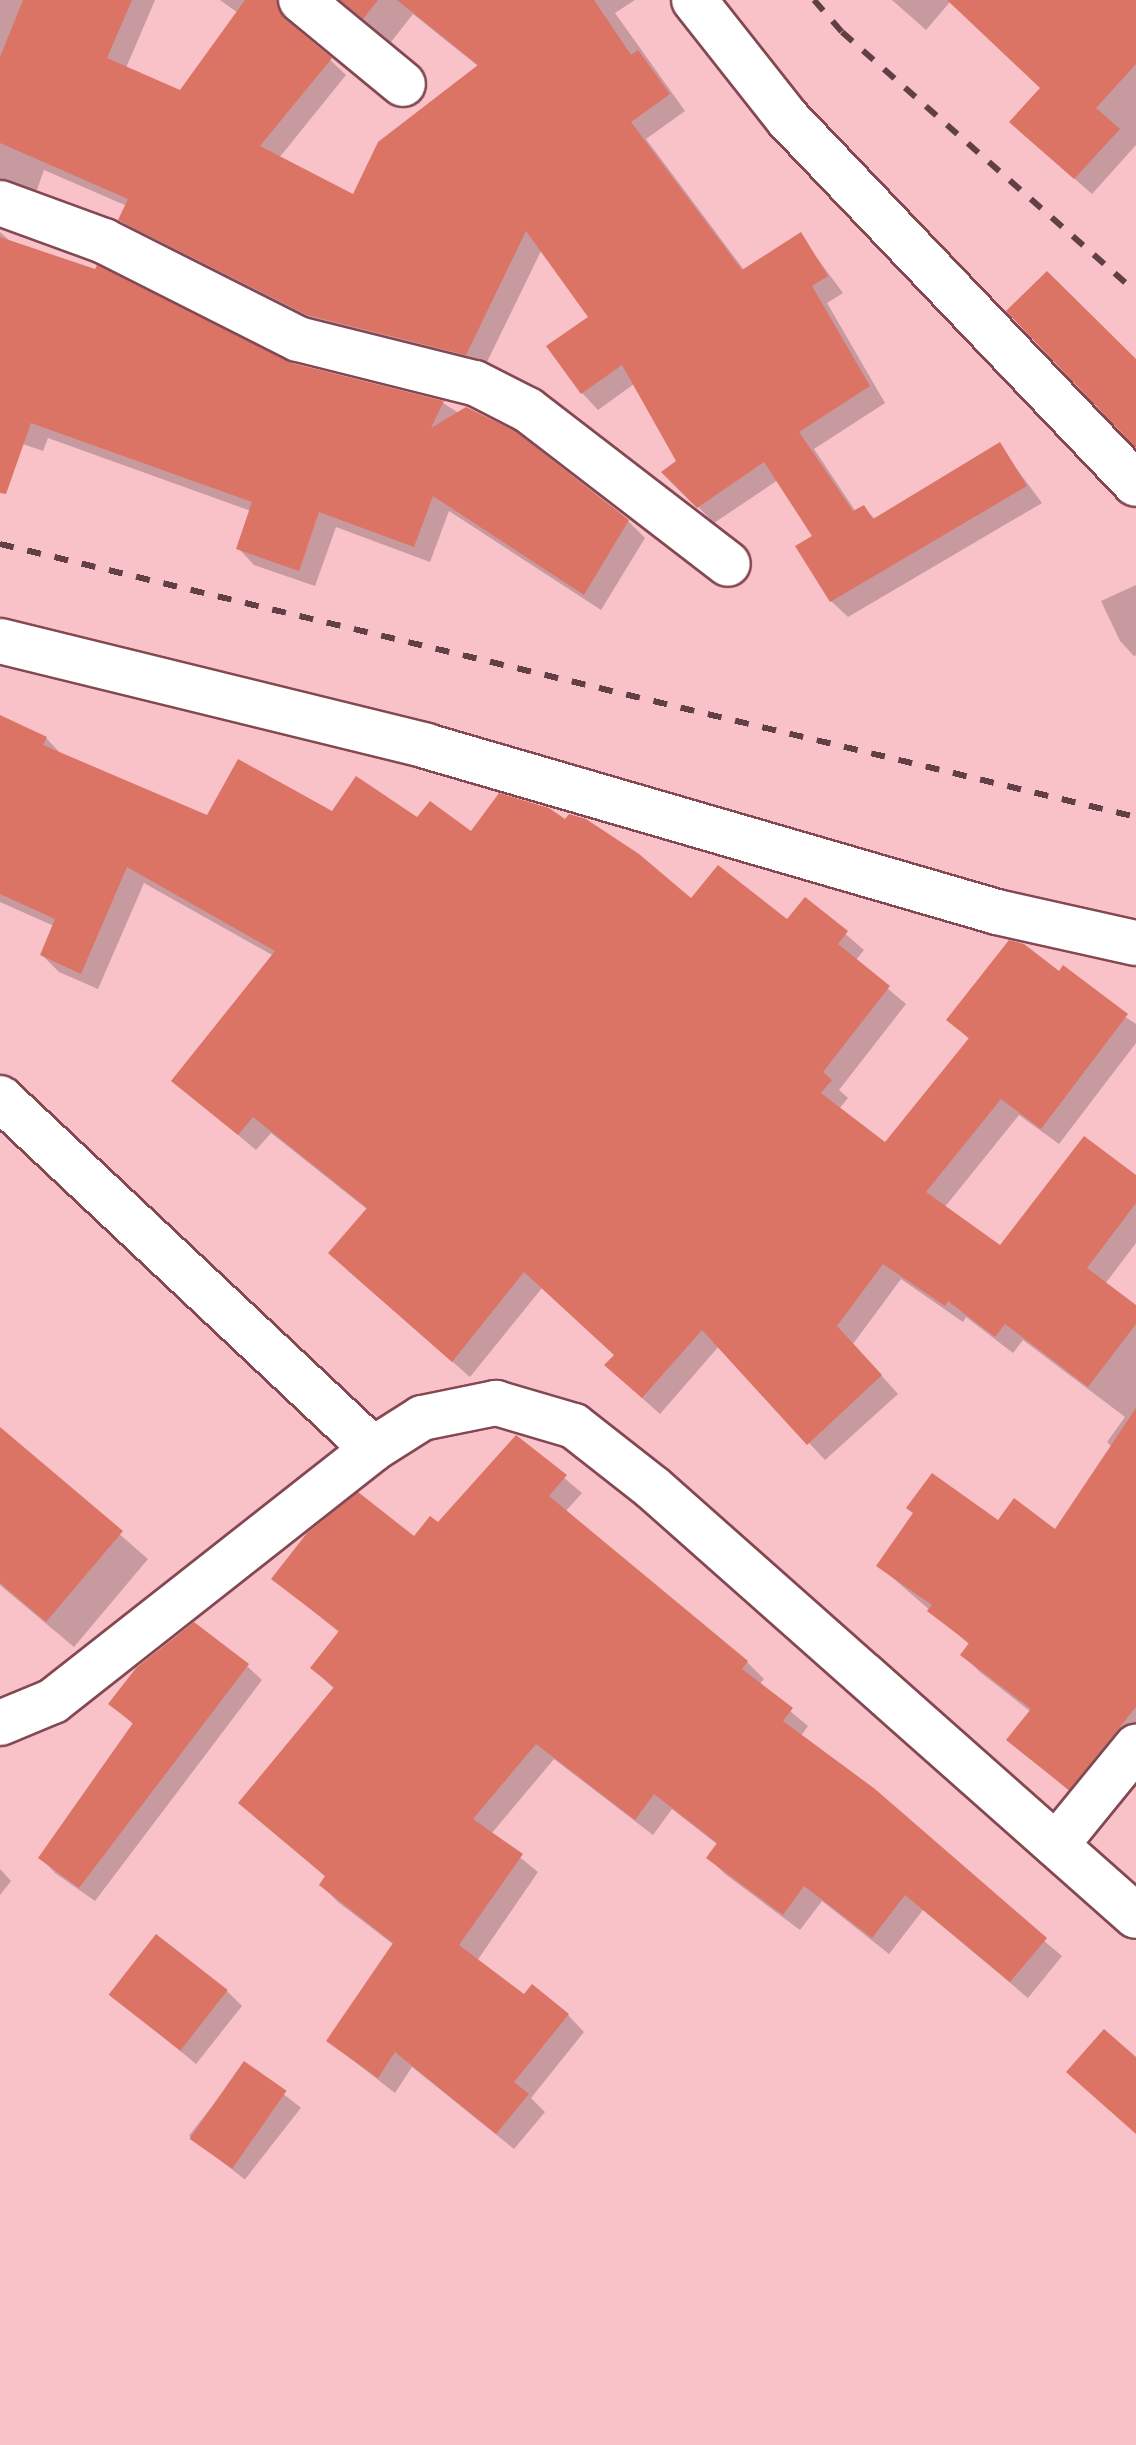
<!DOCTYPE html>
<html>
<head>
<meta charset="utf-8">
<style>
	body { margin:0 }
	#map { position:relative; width:1136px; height:2445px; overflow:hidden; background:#f9c1c8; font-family:Jost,sans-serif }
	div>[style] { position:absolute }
	.shadow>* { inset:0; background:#0003; transform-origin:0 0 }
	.building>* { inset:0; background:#db7465; transform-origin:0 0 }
	.roads { filter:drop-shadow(2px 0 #834852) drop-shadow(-2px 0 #834852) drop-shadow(0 2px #834852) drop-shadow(0 -2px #834852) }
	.street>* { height:44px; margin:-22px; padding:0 22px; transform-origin:22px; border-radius:22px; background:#fff }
	.rail>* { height:6px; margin-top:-3px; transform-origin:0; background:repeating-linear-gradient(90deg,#614045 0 14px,transparent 0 28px) }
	span { translate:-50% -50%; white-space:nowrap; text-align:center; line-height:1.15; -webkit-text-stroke:6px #f9c1c8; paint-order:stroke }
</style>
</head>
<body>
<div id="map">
	<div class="shadow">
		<div style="clip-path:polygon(0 0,155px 0,126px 68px,181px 92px,238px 13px,220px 0,302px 0,292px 12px,294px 26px,346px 75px,279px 158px,354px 196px,479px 67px,413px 14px,391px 42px,340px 0,635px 0,615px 13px,685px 111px,646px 139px,744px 270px,800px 235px,843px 293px,827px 303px,885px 403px,814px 449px,856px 512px,863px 507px,876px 520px,999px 445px,1042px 503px,848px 617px,831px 601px,815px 536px,778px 480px,714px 523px,664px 472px,679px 461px,634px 384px,598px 410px,582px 393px,591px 317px,542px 249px,483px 370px,325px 331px,137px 236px,121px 220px,127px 206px,44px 170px,34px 198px,0 201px)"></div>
		<div style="clip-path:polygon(892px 0,1136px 0,1136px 145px,1092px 194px,1028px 138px,1043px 88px,950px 2px,926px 30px)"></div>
		<div style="clip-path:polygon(0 232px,12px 243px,291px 365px,443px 403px,628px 521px,645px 538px,601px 610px,449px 511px,430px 562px,336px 527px,315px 586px,254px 565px,238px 548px,251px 511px,48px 438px,43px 451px,0 436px)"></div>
		<div style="clip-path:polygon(1136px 585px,1136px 655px,1134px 656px,1120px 641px,1101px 601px)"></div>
		<div style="clip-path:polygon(0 717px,46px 738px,63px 756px,208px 817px,333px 814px,418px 820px,691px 901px,788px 922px,806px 900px,864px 950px,855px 961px,906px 1004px,839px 1090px,848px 1098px,839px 1109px,885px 1145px,970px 1040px,949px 1020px,1059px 974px,1136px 1024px,1136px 1043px,1059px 1144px,1019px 1115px,944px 1208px,1001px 1248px,1136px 1177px,1136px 1243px,1105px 1284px,1136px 1307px,1136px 1745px,1087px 1806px,1009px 1740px,1031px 1712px,980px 1672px,962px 1655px,970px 1645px,879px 1566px,998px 1522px,1055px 1532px,1112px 1447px,1107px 1442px,1125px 1417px,1023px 1340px,1013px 1353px,966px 1317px,963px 1322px,901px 1279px,853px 1344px,898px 1394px,825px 1460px,719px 1346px,660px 1414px,624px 1382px,616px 1356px,542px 1288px,470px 1377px,347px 1270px,368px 1210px,271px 1133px,256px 1150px,173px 1081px,274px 956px,144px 883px,98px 989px,59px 972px,42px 955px,54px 926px,0 902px)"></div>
		<div style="clip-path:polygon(0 1430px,148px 1559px,74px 1647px,0 1585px)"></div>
		<div style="clip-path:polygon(517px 1438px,582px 1493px,565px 1512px,747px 1662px,764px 1679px,759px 1685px,808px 1726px,800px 1737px,1062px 1956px,1028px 1998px,923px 1910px,889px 1954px,822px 1901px,800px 1930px,725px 1874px,709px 1858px,718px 1845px,672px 1809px,653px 1835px,554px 1759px,491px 1834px,538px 1872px,477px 1961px,525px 1997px,568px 2015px,584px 2032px,531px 2098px,545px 2112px,514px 2149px,412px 2067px,395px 2093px,328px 2041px,394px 1945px,338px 1902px,321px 1885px,327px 1878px,241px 1803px,334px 1689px,313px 1668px,340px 1633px,274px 1579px,415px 1539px,439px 1525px)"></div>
		<div style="clip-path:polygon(247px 1666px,262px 1680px,95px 1901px,55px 1873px,41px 1858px,134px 1725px,111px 1704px)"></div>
		<div style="clip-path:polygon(0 1869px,11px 1881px,0 1895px)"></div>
		<div style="clip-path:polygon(227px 1991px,242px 2006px,196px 2064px,111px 1994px)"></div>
		<div style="left:245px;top:2064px;width:71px;height:91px;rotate:38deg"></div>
	</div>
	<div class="building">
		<div style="clip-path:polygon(23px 0,132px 0,107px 58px,180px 90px,245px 0,277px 0,285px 19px,332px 58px,260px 146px,353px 194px,378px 142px,478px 65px,397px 0,594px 0,631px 55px,638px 50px,670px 94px,631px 122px,742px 270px,801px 232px,828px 276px,812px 286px,870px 386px,799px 432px,853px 511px,864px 505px,873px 519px,1000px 442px,1027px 486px,830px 602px,795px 546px,812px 536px,764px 462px,697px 508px,661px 472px,676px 461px,622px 365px,581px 394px,546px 346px,588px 317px,526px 231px,466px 355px,307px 315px,118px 220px,128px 199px,0 143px,0 57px)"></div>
		<div style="clip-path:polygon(340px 0,378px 0,363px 19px)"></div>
		<div style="clip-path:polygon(947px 0,1136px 0,1136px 64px,1096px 108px,1120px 129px,1074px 179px,1009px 122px,1040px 88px)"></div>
		<div style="clip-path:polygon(0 237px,95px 269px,97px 265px,292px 363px,444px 401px,431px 428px,466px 407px,515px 431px,629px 520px,584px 595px,433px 496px,414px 547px,319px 512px,299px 571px,236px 549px,252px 502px,31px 423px,6px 494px,0 493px)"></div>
		<div style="clip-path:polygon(1047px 271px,1136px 359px,1136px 448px,1006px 311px)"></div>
		<div style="clip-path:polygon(0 715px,47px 737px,43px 745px,207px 815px,238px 759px,332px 811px,356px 776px,417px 817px,430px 801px,471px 831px,499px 793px,549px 808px,565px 819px,569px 814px,586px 819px,639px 854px,691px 898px,718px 865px,787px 919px,805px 897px,848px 931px,838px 944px,890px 986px,823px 1072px,832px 1080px,821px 1093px,885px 1142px,969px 1038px,946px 1020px,1009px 940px,1024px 944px,1059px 971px,1063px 965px,1128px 1014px,1041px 1129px,1001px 1099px,926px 1192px,1000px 1245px,1084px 1136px,1136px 1175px,1136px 1203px,1087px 1268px,1136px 1305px,1136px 1324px,1088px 1387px,1005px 1324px,995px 1337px,948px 1301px,945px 1306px,883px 1264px,837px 1326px,882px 1375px,807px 1445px,702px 1330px,642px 1398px,604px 1365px,614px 1355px,524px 1272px,452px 1362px,328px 1253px,367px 1208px,253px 1117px,238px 1135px,171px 1081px,275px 951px,127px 867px,81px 974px,40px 955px,55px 919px,0 894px)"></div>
		<div style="clip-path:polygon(1136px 1408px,1136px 1707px,1069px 1790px,1006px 1740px,1031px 1709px,960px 1655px,969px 1643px,927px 1611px,932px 1605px,876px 1566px,913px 1513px,906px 1508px,932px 1473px,998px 1520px,1014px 1498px,1055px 1529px)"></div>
		<div style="clip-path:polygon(0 1427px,123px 1531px,46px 1622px,0 1583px)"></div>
		<div style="clip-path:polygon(516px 1435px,567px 1475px,549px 1496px,748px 1661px,742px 1669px,793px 1708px,783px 1721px,875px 1789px,1047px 1938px,1010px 1982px,905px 1895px,872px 1938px,804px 1886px,783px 1915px,706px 1858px,717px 1843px,654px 1794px,635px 1820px,536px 1744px,473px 1819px,523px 1854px,459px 1945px,524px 1994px,532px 1984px,569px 2014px,514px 2082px,529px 2094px,496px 2134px,395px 2052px,378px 2078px,326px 2041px,393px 1943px,319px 1885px,325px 1876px,238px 1803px,334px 1687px,310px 1668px,339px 1631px,271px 1579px,307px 1533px,358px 1492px,414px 1536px,430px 1516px,438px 1522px)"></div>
		<div style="clip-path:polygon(194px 1622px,249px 1664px,79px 1888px,38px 1858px,133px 1723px,108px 1704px,136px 1668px)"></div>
		<div style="left:156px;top:1934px;width:91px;height:77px;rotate:38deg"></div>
		<div style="clip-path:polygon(1104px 2029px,1136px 2057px,1136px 2134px,1066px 2072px)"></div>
		<div style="left:244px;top:2061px;width:52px;height:95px;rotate:35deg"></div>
	</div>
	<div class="roads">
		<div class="street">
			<div style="left:301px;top:0;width:132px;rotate:39.5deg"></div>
			<div style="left:694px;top:0;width:152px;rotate:51.7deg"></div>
			<div style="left:788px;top:119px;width:504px;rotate:46.37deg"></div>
			<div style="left:0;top:203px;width:111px;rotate:20.1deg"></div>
			<div style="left:104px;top:241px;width:217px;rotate:26.8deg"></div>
			<div style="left:298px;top:339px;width:182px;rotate:14deg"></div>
			<div style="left:475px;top:383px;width:59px;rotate:27deg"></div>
			<div style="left:528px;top:410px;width:252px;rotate:37.6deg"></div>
			<div style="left:0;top:641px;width:439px;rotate:13.8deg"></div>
			<div style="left:426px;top:746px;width:595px;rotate:16.21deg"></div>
			<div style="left:997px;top:912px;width:142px;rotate:12.6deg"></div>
			<div style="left:0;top:1098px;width:512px;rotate:43.26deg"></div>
			<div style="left:0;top:1723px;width:57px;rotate:-22.5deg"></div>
			<div style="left:53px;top:1701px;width:407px;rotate:-38.2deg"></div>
			<div style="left:373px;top:1449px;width:58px;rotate:-32.3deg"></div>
			<div style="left:422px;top:1418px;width:76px;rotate:-11.5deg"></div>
			<div style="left:496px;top:1403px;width:81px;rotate:16.4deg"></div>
			<div style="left:574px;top:1426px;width:100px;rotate:38.1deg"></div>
			<div style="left:653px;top:1488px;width:645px;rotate:41.55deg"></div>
			<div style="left:1056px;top:1845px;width:127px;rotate:-50.8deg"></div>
		</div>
	</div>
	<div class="rail">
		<div style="left:814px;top:0;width:43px;rotate:48.8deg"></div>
		<div style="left:842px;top:32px;width:392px;rotate:41.5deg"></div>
		<div style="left:0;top:544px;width:1168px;rotate:13.51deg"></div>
	</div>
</div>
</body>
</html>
